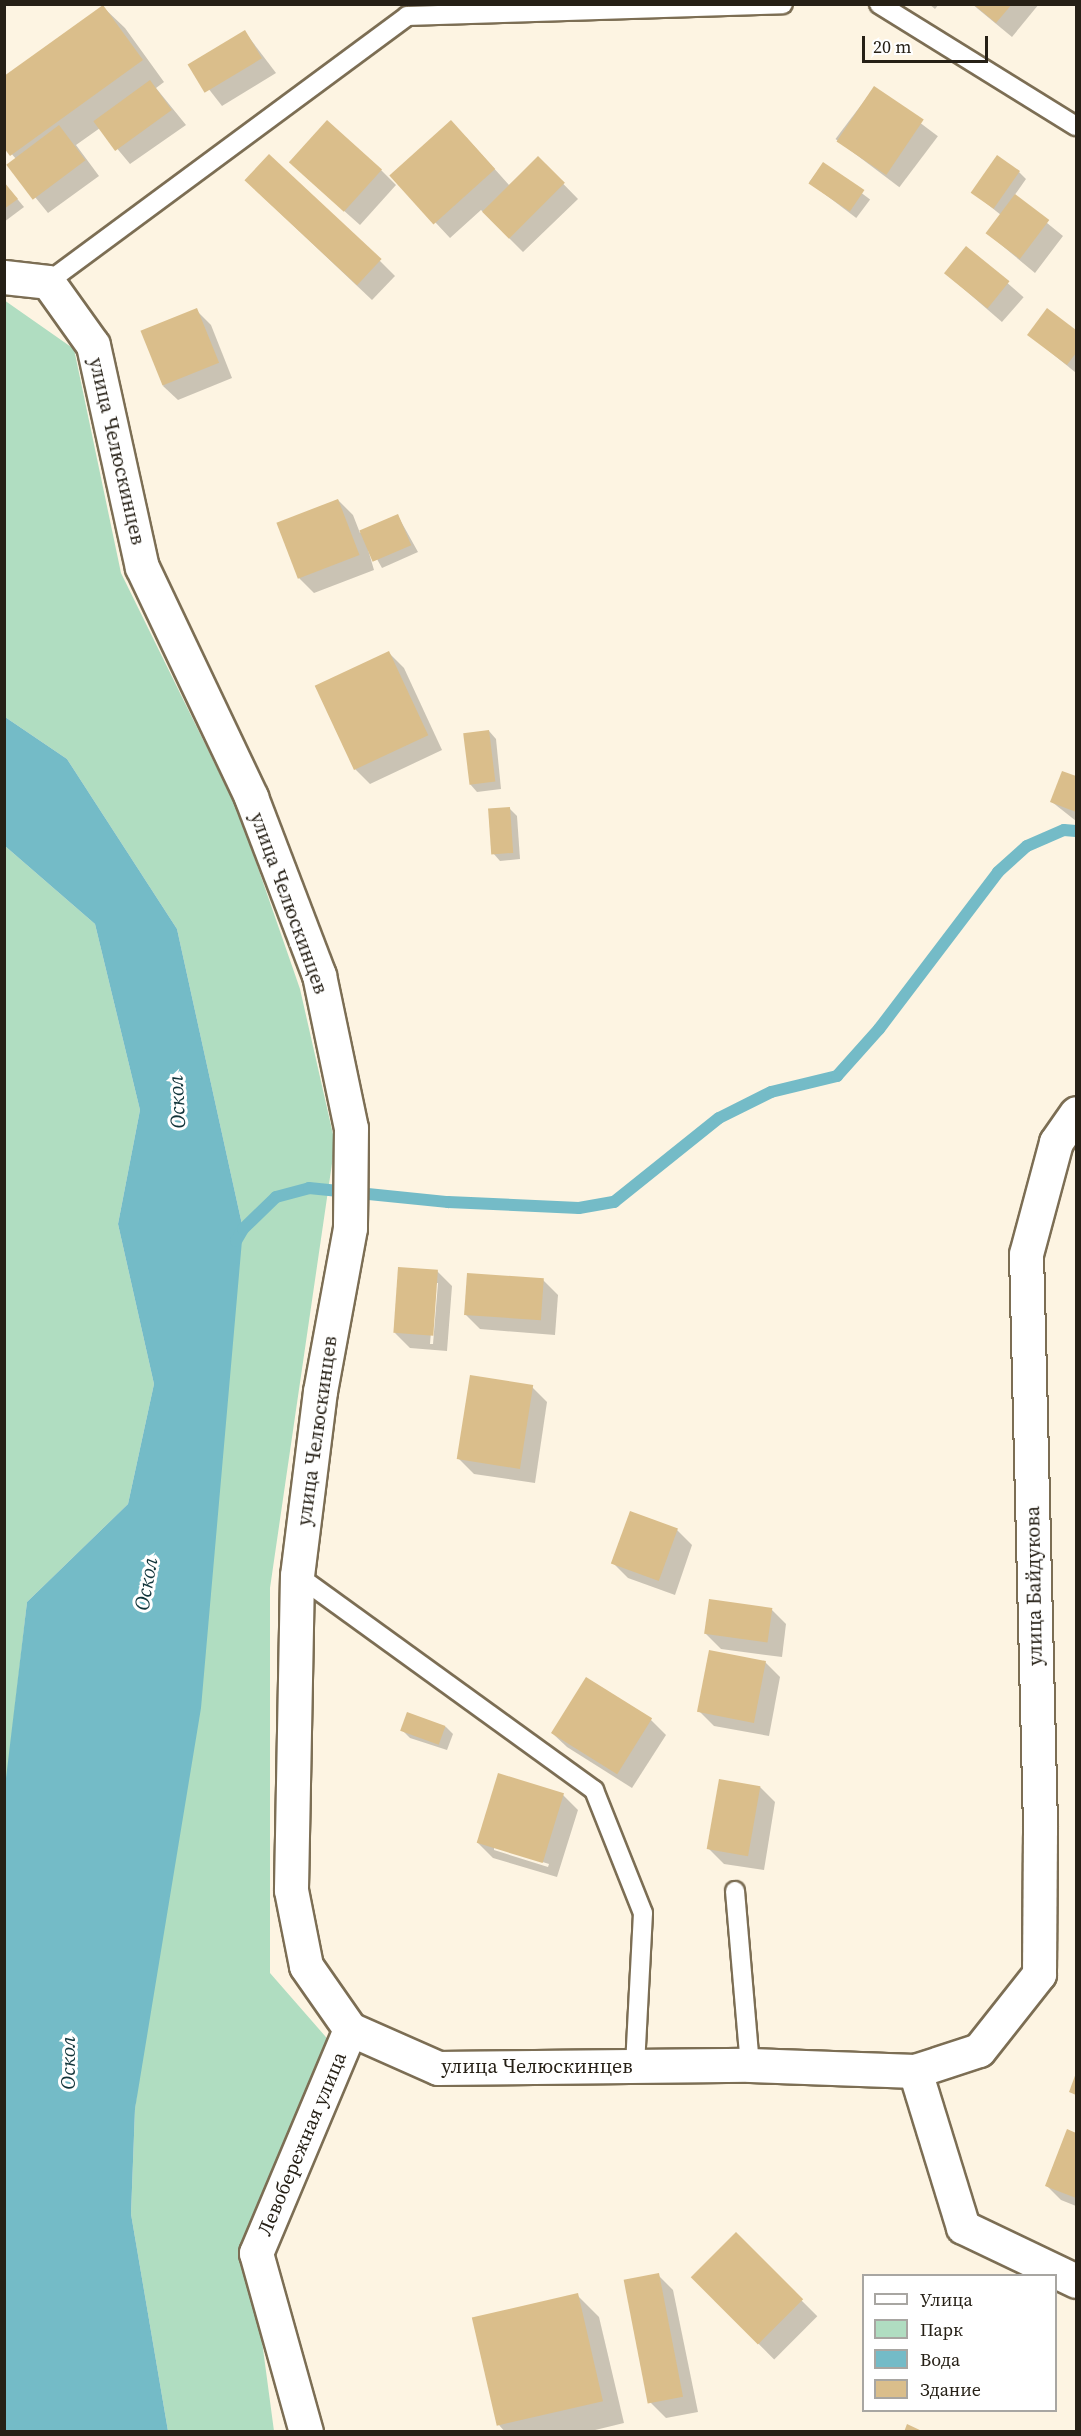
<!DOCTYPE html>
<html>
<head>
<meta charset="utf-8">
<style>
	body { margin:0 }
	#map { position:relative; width:1081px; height:2436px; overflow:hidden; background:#fdf4e2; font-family:"Source Serif 4",serif }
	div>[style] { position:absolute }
	.green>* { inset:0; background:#b0ddc1 }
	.water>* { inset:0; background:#74bbc7 }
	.shadow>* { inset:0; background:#0003; transform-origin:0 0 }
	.stream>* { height:12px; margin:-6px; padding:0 6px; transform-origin:6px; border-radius:6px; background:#74bbc7 }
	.building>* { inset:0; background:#dabe8b; transform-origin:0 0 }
	.roads { filter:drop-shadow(2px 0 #7c6e54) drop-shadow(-2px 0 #7c6e54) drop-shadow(0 2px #7c6e54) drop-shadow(0 -2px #7c6e54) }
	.service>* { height:18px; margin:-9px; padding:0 9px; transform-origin:9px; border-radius:9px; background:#fff }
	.minor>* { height:33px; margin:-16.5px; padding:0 16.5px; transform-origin:16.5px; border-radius:16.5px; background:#fff }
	span { translate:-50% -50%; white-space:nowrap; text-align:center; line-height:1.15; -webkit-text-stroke:6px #fff; paint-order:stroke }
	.street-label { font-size:20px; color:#262016 }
	.water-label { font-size:21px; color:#11343a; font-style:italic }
	.frame { position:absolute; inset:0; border:6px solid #262016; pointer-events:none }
	.legend { position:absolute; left:862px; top:2274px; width:195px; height:138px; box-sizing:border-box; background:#fff; border:2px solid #a8a6a2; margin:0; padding:8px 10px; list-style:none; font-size:18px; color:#262016 }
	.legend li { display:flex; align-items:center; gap:12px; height:30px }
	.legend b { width:30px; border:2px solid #a8a6a2 }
	.scale { position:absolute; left:862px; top:36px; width:126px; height:27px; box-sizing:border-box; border:3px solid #262016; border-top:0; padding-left:8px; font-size:18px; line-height:21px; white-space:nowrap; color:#262016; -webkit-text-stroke:4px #fff; paint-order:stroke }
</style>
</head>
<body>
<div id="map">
	<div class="green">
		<div style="clip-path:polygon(4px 300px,74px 349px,121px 573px,239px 813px,300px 989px,335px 1143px,270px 1588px,270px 1973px,332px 2044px,249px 2244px,274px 2431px,168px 2431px,131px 2214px,135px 2109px,243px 1229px,177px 929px,67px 759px,5px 717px)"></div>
		<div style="clip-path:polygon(5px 846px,95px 924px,140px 1110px,118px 1224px,154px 1384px,128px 1504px,27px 1602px,5px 1795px)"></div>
	</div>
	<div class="water">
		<div style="clip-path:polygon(5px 717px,67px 759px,177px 929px,243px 1229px,201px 1708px,135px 2109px,131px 2214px,168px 2431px,5px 2431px,4px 1795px,27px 1602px,128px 1504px,154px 1384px,118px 1224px,140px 1110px,95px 924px,5px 846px)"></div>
	</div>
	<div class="shadow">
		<div style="clip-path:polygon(929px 4px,939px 4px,935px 9px)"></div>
		<div style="clip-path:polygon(972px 4px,1039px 4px,1012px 37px)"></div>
		<div style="clip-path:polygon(103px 7px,125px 28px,164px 82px,156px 88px,186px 125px,130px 164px,100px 128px,76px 145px,99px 176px,48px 213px,9px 165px,16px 159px,4px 145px)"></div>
		<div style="clip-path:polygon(245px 32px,276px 73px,222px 106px,190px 65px)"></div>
		<div style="left:874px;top:88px;width:80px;height:64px;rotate:37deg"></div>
		<div style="clip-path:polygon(466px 137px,509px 185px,538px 158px,578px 199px,523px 252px,481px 210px,450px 238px,392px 176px)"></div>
		<div style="left:823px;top:164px;width:59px;height:23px;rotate:37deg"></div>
		<div style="clip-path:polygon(381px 170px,396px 185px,360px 225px,306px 177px)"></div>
		<div style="clip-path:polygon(1019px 172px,1026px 179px,1014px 196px,1063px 236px,1035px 273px,987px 233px,1001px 215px,972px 192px)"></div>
		<div style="clip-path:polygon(4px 183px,24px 207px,4px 222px)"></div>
		<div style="clip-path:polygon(261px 195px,380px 261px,395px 276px,372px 300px)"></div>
		<div style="left:967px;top:248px;width:75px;height:33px;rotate:41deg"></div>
		<div style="clip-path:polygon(196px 310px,211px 325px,232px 378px,178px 400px,163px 386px)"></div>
		<div style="clip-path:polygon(1048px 310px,1076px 332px,1075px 372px,1029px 335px)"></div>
		<div style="clip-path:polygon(338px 500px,353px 515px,360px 533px,398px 516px,418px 552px,382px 568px,364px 536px,374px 570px,314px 593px,299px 578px)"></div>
		<div style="clip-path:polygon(389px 653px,404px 668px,442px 750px,370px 784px,355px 769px)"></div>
		<div style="clip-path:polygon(489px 731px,496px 739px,501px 789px,477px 792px,470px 784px)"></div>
		<div style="clip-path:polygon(1063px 773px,1076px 778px,1076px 821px,1052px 802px)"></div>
		<div style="clip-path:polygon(510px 809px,517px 816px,520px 859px,500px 861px,493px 853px)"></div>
		<div style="clip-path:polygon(evenodd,437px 1271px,452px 1286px,447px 1351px,410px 1348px,395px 1333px,437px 1271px,435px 1283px,438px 1283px,433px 1344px,430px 1344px,435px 1283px)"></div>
		<div style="clip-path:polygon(543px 1280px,558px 1295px,555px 1335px,480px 1329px,465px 1314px)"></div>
		<div style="clip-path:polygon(532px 1387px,547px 1402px,535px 1483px,474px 1474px,459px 1459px)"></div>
		<div style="clip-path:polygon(677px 1530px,692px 1545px,675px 1595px,628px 1578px,613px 1563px)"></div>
		<div style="clip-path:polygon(771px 1609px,786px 1624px,782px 1657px,721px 1649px,706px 1634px)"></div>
		<div style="clip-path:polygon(765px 1662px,780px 1677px,769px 1736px,714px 1726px,699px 1711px)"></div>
		<div style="clip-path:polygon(651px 1720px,666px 1735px,632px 1788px,567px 1747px,552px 1733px)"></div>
		<div style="clip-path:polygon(446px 1727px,453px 1734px,447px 1750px,410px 1738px,402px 1730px)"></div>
		<div style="clip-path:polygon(760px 1787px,775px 1802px,764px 1870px,724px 1864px,709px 1849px)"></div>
		<div style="clip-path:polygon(evenodd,563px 1795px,578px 1810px,557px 1877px,493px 1858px,478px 1843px,563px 1795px,494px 1847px,549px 1864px,548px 1867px,494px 1850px,494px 1847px)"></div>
		<div style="clip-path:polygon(1067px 2131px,1076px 2135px,1076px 2206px,1061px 2200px,1046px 2185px)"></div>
		<div style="left:736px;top:2235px;width:115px;height:61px;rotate:45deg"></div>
		<div style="clip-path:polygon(658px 2275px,673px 2290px,698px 2412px,666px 2418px,651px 2403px)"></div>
		<div style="clip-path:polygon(577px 2295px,599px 2317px,624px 2423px,587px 2432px,505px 2432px,499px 2425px)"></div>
	</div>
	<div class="stream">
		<div style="left:236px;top:1241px;width:14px;rotate:-60deg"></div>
		<div style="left:243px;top:1229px;width:46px;rotate:-44.1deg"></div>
		<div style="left:276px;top:1197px;width:34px;rotate:-15deg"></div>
		<div style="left:309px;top:1188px;width:140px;rotate:5.8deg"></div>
		<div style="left:448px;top:1202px;width:131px;rotate:2.6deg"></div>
		<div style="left:579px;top:1208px;width:36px;rotate:-10deg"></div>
		<div style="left:614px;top:1202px;width:134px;rotate:-38.7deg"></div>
		<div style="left:719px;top:1118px;width:58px;rotate:-26.6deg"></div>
		<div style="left:771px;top:1092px;width:68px;rotate:-13.6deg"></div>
		<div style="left:837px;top:1076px;width:63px;rotate:-48.2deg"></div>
		<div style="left:879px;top:1029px;width:197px;rotate:-52.8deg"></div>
		<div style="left:998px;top:872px;width:39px;rotate:-42deg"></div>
		<div style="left:1027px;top:846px;width:40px;rotate:-23.4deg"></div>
		<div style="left:1064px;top:830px;width:12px;rotate:5deg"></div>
	</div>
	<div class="building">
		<div style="clip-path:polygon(973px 4px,1012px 4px,996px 23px)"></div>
		<div style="clip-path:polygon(103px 5px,143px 60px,10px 156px,4px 148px,4px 76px)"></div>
		<div style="left:245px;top:30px;width:33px;height:67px;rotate:59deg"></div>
		<div style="left:150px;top:80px;width:37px;height:70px;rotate:54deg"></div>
		<div style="left:874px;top:86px;width:60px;height:67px;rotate:34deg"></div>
		<div style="left:327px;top:120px;width:74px;height:57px;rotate:42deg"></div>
		<div style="left:451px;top:120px;width:66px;height:83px;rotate:48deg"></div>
		<div style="left:59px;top:125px;width:44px;height:66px;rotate:53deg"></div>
		<div style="left:269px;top:154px;width:154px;height:36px;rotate:43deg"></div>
		<div style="left:997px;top:155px;width:28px;height:46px;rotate:35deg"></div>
		<div style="left:538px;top:156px;width:38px;height:79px;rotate:45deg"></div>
		<div style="left:823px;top:162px;width:50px;height:26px;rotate:34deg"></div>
		<div style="clip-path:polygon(4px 182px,18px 199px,4px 209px)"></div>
		<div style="left:1015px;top:194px;width:43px;height:49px;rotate:37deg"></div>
		<div style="left:966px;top:246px;width:56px;height:35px;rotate:39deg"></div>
		<div style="left:197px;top:308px;width:59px;height:61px;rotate:68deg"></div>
		<div style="clip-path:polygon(1047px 308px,1076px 330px,1076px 353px,1067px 365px,1027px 335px)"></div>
		<div style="left:338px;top:499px;width:60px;height:66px;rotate:69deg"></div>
		<div style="left:398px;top:514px;width:34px;height:42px;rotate:67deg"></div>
		<div style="left:389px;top:651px;width:93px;height:82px;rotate:65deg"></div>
		<div style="left:489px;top:730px;width:52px;height:26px;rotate:83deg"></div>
		<div style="clip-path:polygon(1062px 771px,1076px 776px,1076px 812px,1050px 802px)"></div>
		<div style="left:510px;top:807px;width:46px;height:22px;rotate:86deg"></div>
		<div style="left:398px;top:1267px;width:40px;height:66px;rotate:4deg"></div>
		<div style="left:467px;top:1273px;width:77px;height:42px;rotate:4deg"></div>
		<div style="left:470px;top:1375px;width:64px;height:85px;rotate:9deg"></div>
		<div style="left:630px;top:1511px;width:51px;height:56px;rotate:20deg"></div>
		<div style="left:709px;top:1599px;width:64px;height:35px;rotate:8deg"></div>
		<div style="left:709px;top:1650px;width:58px;height:63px;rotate:11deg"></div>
		<div style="left:586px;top:1677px;width:78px;height:66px;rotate:32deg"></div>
		<div style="left:407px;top:1712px;width:41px;height:20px;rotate:20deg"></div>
		<div style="left:498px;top:1773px;width:69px;height:73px;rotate:17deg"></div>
		<div style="left:719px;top:1779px;width:42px;height:71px;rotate:10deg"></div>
		<div style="clip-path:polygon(1076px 2073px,1076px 2095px,1069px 2092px)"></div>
		<div style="clip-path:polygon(1067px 2129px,1076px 2133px,1076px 2198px,1045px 2186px)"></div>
		<div style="left:736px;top:2232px;width:95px;height:64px;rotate:45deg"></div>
		<div style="left:659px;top:2273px;width:126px;height:36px;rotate:79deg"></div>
		<div style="left:578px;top:2293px;width:111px;height:109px;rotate:77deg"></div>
		<div style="clip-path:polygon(907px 2424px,924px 2432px,904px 2432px)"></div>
	</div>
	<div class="roads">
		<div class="service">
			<div style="left:879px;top:4px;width:232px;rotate:31.8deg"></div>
			<div style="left:48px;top:282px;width:447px;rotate:-36.5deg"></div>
			<div style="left:407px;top:16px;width:376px;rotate:-1.8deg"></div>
			<div style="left:297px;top:1575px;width:367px;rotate:35.9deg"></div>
			<div style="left:594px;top:1790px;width:132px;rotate:68.3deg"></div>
			<div style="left:643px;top:1913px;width:154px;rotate:93deg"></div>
			<div style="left:735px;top:1891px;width:175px;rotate:85.1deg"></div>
		</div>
		<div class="minor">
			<div style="left:4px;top:277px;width:44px;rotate:6.5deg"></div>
			<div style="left:48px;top:282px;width:77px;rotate:54.5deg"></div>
			<div style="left:93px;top:345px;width:227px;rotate:77.6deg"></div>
			<div style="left:142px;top:567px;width:255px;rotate:64.6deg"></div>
			<div style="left:251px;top:797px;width:191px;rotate:69.1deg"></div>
			<div style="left:319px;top:975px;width:156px;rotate:78.2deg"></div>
			<div style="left:351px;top:1128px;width:100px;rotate:90.6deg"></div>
			<div style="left:350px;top:1228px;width:166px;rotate:100.4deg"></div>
			<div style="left:320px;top:1391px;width:185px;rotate:97.1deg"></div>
			<div style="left:297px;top:1575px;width:315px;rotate:91.1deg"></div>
			<div style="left:291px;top:1890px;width:77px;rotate:78.8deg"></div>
			<div style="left:306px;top:1966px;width:77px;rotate:55.1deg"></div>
			<div style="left:350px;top:2029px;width:96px;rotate:23.9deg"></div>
			<div style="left:438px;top:2068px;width:312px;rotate:-0.6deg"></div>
			<div style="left:750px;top:2065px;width:165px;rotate:2.1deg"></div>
			<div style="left:915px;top:2071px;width:67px;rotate:-18.2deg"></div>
			<div style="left:979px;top:2050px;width:97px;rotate:-51.7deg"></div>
			<div style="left:1039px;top:1974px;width:148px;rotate:-89.6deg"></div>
			<div style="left:1040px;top:1826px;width:572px;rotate:-91.4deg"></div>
			<div style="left:1026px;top:1254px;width:116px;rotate:-75deg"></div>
			<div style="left:1056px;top:1142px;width:35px;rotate:-55deg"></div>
			<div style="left:915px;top:2071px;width:163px;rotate:72.9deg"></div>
			<div style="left:963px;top:2227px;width:125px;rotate:25.5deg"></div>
			<div style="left:306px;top:2432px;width:186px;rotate:-105.6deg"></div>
			<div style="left:256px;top:2253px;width:243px;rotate:-67.2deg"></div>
		</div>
	</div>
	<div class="street-label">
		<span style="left:117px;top:451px;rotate:77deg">улица Челюскинцев</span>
		<span style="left:289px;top:903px;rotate:70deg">улица Челюскинцев</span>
		<span style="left:317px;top:1431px;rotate:-82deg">улица Челюскинцев</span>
		<span style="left:1034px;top:1586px;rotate:-91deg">улица Байдукова</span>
		<span style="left:537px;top:2066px">улица Челюскинцев</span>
		<span style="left:302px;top:2144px;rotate:-67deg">Левобережная улица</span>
	</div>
	<div class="water-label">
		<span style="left:177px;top:1102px;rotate:-93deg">Оскол</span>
		<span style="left:146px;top:1584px;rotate:-80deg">Оскол</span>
		<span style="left:68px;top:2063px;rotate:-90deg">Оскол</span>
	</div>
	<div class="frame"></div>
	<ul class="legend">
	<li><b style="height:8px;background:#fff"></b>Улица</li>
	<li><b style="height:16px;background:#b0ddc1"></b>Парк</li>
	<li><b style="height:16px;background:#74bbc7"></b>Вода</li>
	<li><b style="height:16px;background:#dabe8b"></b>Здание</li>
	</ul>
	<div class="scale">20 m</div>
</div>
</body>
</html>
